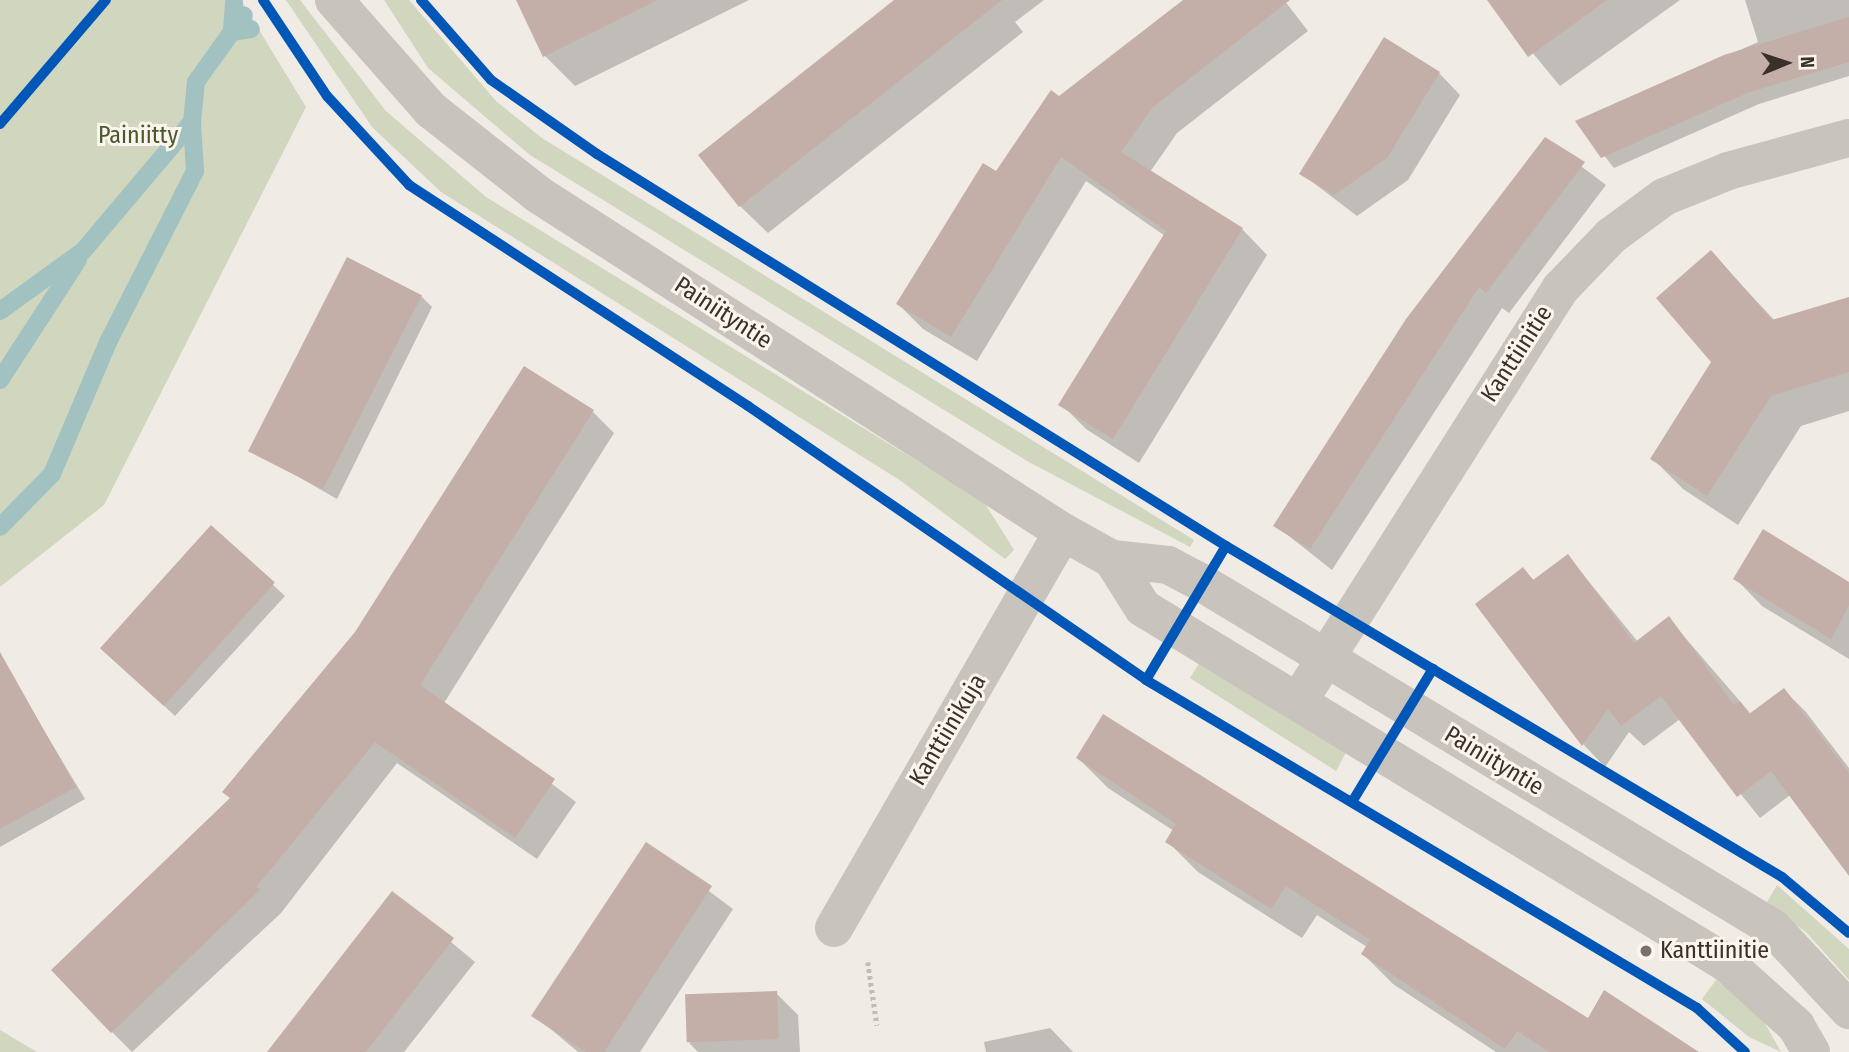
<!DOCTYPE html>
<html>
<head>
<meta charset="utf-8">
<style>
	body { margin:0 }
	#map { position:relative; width:1849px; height:1052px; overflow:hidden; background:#f0ebe5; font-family:"Fira Sans Condensed",sans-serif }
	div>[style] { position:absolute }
	.green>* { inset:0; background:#d1d6bf }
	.shadow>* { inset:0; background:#0003 }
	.stream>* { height:18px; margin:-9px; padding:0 9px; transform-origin:9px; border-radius:9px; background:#a1c2c1 }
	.building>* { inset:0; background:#c3afa7; transform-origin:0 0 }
	.path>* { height:4.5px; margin-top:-2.25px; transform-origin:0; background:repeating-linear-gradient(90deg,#c2bbb6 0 3.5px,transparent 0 7px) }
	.minor>* { height:38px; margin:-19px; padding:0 19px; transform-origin:19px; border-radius:19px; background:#c9c3be }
	.tertiary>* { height:38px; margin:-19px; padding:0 19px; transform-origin:19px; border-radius:19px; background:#c9c3be }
	.cycleway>* { height:10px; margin:-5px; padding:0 5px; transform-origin:5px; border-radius:5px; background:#0057b8 }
	.dots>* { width:19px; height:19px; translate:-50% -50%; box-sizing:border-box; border:4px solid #fbf5ee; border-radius:50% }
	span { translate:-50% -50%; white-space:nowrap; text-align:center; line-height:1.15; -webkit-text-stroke:6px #fbf5ee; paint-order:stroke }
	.park-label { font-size:24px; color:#4a5a2e }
	.street-label { font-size:24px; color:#3b302b }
	.poi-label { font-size:24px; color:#3b302b }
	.left { translate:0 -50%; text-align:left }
	.north { position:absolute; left:1751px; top:28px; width:70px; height:70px; -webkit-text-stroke:5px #fbf5ee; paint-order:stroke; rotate:88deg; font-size:19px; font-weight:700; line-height:28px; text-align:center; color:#3b302b }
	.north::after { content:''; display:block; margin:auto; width:24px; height:32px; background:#3b302b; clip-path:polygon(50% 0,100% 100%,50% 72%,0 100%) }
</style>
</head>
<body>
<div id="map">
	<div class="green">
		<div style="clip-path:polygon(0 0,241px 0,306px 107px,104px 505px,0 587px)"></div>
		<div style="clip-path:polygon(286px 0,300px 0,386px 111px,486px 197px,984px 502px,1014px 550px,1005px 559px,901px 481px,441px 192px,372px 127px)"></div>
		<div style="clip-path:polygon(384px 0,409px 0,496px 101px,542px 138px,1194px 540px,1190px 547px,1027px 461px,530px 155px,428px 68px)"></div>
		<div style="clip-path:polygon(1200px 662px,1348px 749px,1336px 771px,1190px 678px)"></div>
		<div style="clip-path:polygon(1777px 885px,1849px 949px,1849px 980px,1806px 932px,1766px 904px)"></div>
		<div style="clip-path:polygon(1716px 980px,1762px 1018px,1781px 1052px,1749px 1037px,1702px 999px)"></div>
		<div style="clip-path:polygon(0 1030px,37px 1052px,0 1052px)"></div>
	</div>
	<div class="shadow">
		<div style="clip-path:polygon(517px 0,749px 0,575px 86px,545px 56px)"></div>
		<div style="clip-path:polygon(897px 0,1044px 0,1015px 22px,1023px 32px,768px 233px,740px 206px)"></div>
		<div style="clip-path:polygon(1186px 0,1284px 0,1308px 31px,1177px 133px,1150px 172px,1242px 229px,1267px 255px,1139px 463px,1086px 429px,1061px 404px,1165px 236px,1086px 181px,977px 361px,923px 329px,898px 304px,1059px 98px)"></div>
		<div style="clip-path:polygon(1489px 0,1680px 0,1560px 86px)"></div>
		<div style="clip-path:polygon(1745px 0,1849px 0,1849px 76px,1759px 104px,1614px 168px,1578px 122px,1758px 42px)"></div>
		<div style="clip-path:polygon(1439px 73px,1460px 95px,1408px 180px,1357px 216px,1302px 174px)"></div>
		<div style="clip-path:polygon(1545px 139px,1606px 185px,1509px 313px,1502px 308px,1332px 570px,1275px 525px)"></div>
		<div style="clip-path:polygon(1711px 252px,1775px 321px,1849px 299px,1849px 411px,1801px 426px,1738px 525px,1683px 489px,1652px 458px,1714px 362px)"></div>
		<div style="clip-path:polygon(421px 296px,432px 307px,337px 499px,253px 451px)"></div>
		<div style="clip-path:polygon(592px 411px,614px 433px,444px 703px,576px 802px,537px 859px,397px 763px,281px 913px,132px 1052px,112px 1032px,231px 799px)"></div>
		<div style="clip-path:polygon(211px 527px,285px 596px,175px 716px,113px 658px)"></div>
		<div style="clip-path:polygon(1568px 556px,1638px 642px,1669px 619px,1751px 714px,1784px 690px,1806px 712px,1849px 768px,1849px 869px,1790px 795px,1760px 818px,1680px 719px,1644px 746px,1629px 732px,1605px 767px,1584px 745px,1478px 604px,1523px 570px,1535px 581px)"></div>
		<div style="clip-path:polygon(1735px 578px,1849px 584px,1849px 659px,1762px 606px)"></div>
		<div style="clip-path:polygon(28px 704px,85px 799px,0 847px,0 720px)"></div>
		<div style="clip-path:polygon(1078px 758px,1588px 1020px,1683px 1052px,1496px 1052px,1393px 984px,1363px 954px,1367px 947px,1317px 915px,1302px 938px,1198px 872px,1167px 841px,1174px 831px,1108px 788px)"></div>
		<div style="clip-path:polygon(646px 844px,733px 909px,640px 1052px,578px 1052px,534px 1015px)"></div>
		<div style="clip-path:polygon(392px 893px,475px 962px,404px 1052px,269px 1052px)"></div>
		<div style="clip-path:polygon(776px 993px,798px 1015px,800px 1052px,698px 1052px,689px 1043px)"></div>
		<div style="clip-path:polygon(1050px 1028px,1073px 1052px,986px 1052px,984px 1042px)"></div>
	</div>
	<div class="stream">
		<div style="left:234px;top:3px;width:29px;rotate:94deg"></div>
		<div style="left:232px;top:32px;width:19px;rotate:-9deg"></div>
		<div style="left:0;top:311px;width:102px;rotate:-35.9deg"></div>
		<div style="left:83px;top:251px;width:169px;rotate:-49.8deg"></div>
		<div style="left:192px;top:122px;width:40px;rotate:-84.3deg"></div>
		<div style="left:196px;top:82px;width:82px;rotate:-54.4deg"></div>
		<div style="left:0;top:380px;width:143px;rotate:-57deg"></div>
		<div style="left:0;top:527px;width:74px;rotate:-45.5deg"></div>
		<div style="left:52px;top:474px;width:143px;rotate:-67deg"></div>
		<div style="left:108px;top:342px;width:192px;rotate:-63deg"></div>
		<div style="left:195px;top:171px;width:49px;rotate:-93.5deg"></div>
	</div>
	<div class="building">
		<div style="clip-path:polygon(516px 0,658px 0,543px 57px)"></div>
		<div style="clip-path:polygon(894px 0,1002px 0,739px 207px,698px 155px)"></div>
		<div style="clip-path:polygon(1183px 0,1290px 0,1152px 108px,1121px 152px,1243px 228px,1113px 439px,1058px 405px,1166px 231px,1061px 157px,951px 337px,896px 304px,983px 163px,996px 171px,1051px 90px,1059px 96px)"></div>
		<div style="clip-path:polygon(1487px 0,1607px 0,1528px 57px)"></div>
		<div style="clip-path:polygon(1849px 17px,1849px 62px,1747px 93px,1601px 158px,1575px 121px,1724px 55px)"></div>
		<div style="clip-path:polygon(1384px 37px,1440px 72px,1387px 158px,1334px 195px,1299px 174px)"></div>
		<div style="clip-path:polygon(1545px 137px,1585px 162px,1486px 293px,1479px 287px,1310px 549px,1273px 526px,1406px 319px)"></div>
		<div style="clip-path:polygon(1711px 250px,1772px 320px,1849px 297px,1849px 372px,1771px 396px,1707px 496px,1650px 459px,1711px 362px,1656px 298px)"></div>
		<div style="left:347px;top:257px;width:84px;height:218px;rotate:27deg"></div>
		<div style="clip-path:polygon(524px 366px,594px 410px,420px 685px,555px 779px,515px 838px,375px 742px,257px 886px,260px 890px,111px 1033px,51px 970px,230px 798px,222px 792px,355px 632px)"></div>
		<div style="left:211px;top:525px;width:86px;height:166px;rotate:42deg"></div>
		<div style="clip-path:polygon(1763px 529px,1849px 582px,1849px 605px,1831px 639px,1733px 579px)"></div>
		<div style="clip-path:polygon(1568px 554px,1634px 643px,1669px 616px,1734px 705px,1740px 701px,1749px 714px,1784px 688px,1849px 773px,1849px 876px,1771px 771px,1737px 797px,1661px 696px,1621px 726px,1608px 709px,1582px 746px,1475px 604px,1523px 567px,1533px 580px)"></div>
		<div style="clip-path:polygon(0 652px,76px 787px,0 829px)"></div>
		<div style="clip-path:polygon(1103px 714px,1588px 1018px,1604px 990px,1699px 1052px,1550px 1052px,1517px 1031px,1505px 1049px,1361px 954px,1370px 940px,1286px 886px,1271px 909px,1165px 842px,1176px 824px,1076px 758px)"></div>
		<div style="clip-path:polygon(646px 842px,712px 886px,604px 1052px,586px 1052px,531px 1016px)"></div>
		<div style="clip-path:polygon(392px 891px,454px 938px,366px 1052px,267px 1052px)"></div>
		<div style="left:777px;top:991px;width:48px;height:92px;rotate:88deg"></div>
	</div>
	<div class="path">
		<div style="left:868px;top:962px;width:64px;rotate:81.9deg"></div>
	</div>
	<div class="minor">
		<div style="left:1298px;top:702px;width:489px;rotate:-57.6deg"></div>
		<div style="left:1560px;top:289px;width:74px;rotate:-46.1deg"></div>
		<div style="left:1611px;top:236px;width:66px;rotate:-36.3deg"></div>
		<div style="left:1664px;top:197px;width:69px;rotate:-22.1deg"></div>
		<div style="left:1728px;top:171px;width:125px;rotate:-15.3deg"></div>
		<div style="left:834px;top:928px;width:457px;rotate:-60deg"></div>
	</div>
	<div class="tertiary">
		<div style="left:334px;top:0;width:147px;rotate:48.6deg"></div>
		<div style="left:431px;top:110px;width:137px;rotate:38.2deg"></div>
		<div style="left:539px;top:195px;width:623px;rotate:32.75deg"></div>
		<div style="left:1063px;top:532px;width:56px;rotate:28.9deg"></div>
		<div style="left:1112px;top:559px;width:56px;rotate:6.1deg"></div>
		<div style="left:1168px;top:565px;width:38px;rotate:28deg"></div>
		<div style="left:1202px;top:583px;width:667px;rotate:31.14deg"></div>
		<div style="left:1773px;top:928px;width:112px;rotate:47.2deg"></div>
		<div style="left:1112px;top:559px;width:58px;rotate:57.7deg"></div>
		<div style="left:1143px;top:608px;width:681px;rotate:31.31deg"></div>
		<div style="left:1725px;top:962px;width:96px;rotate:42deg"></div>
		<div style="left:1796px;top:1026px;width:30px;rotate:60deg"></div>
	</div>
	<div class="cycleway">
		<div style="left:263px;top:0;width:115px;rotate:56.3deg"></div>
		<div style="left:327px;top:96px;width:121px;rotate:47.3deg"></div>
		<div style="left:409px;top:185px;width:405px;rotate:33.1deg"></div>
		<div style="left:748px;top:406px;width:483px;rotate:34.5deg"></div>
		<div style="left:1146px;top:680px;width:641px;rotate:30.76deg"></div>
		<div style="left:1697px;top:1008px;width:65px;rotate:42.5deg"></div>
		<div style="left:421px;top:0;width:106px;rotate:48.8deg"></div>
		<div style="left:491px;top:80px;width:129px;rotate:34.9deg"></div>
		<div style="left:597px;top:154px;width:741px;rotate:31.93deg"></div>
		<div style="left:1226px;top:546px;width:647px;rotate:30.77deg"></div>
		<div style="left:1782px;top:877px;width:87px;rotate:39.9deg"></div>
		<div style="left:0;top:124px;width:163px;rotate:-49.5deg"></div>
		<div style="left:1146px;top:680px;width:156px;rotate:-59.2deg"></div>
		<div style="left:1352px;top:802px;width:156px;rotate:-58.7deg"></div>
	</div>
	<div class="dots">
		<div style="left:1646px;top:951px;background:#7a716c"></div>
	</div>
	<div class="park-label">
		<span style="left:138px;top:136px">Painiitty</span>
	</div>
	<div class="street-label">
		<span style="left:723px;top:313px;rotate:33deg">Painiityntie</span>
		<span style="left:1517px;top:354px;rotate:-57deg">Kanttiinitie</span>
		<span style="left:948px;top:730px;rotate:-59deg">Kanttiinikuja</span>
		<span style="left:1494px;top:761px;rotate:31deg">Painiityntie</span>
	</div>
	<div class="poi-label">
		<span class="left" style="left:1660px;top:951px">Kanttiinitie</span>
	</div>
	<div class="north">N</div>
</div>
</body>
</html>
